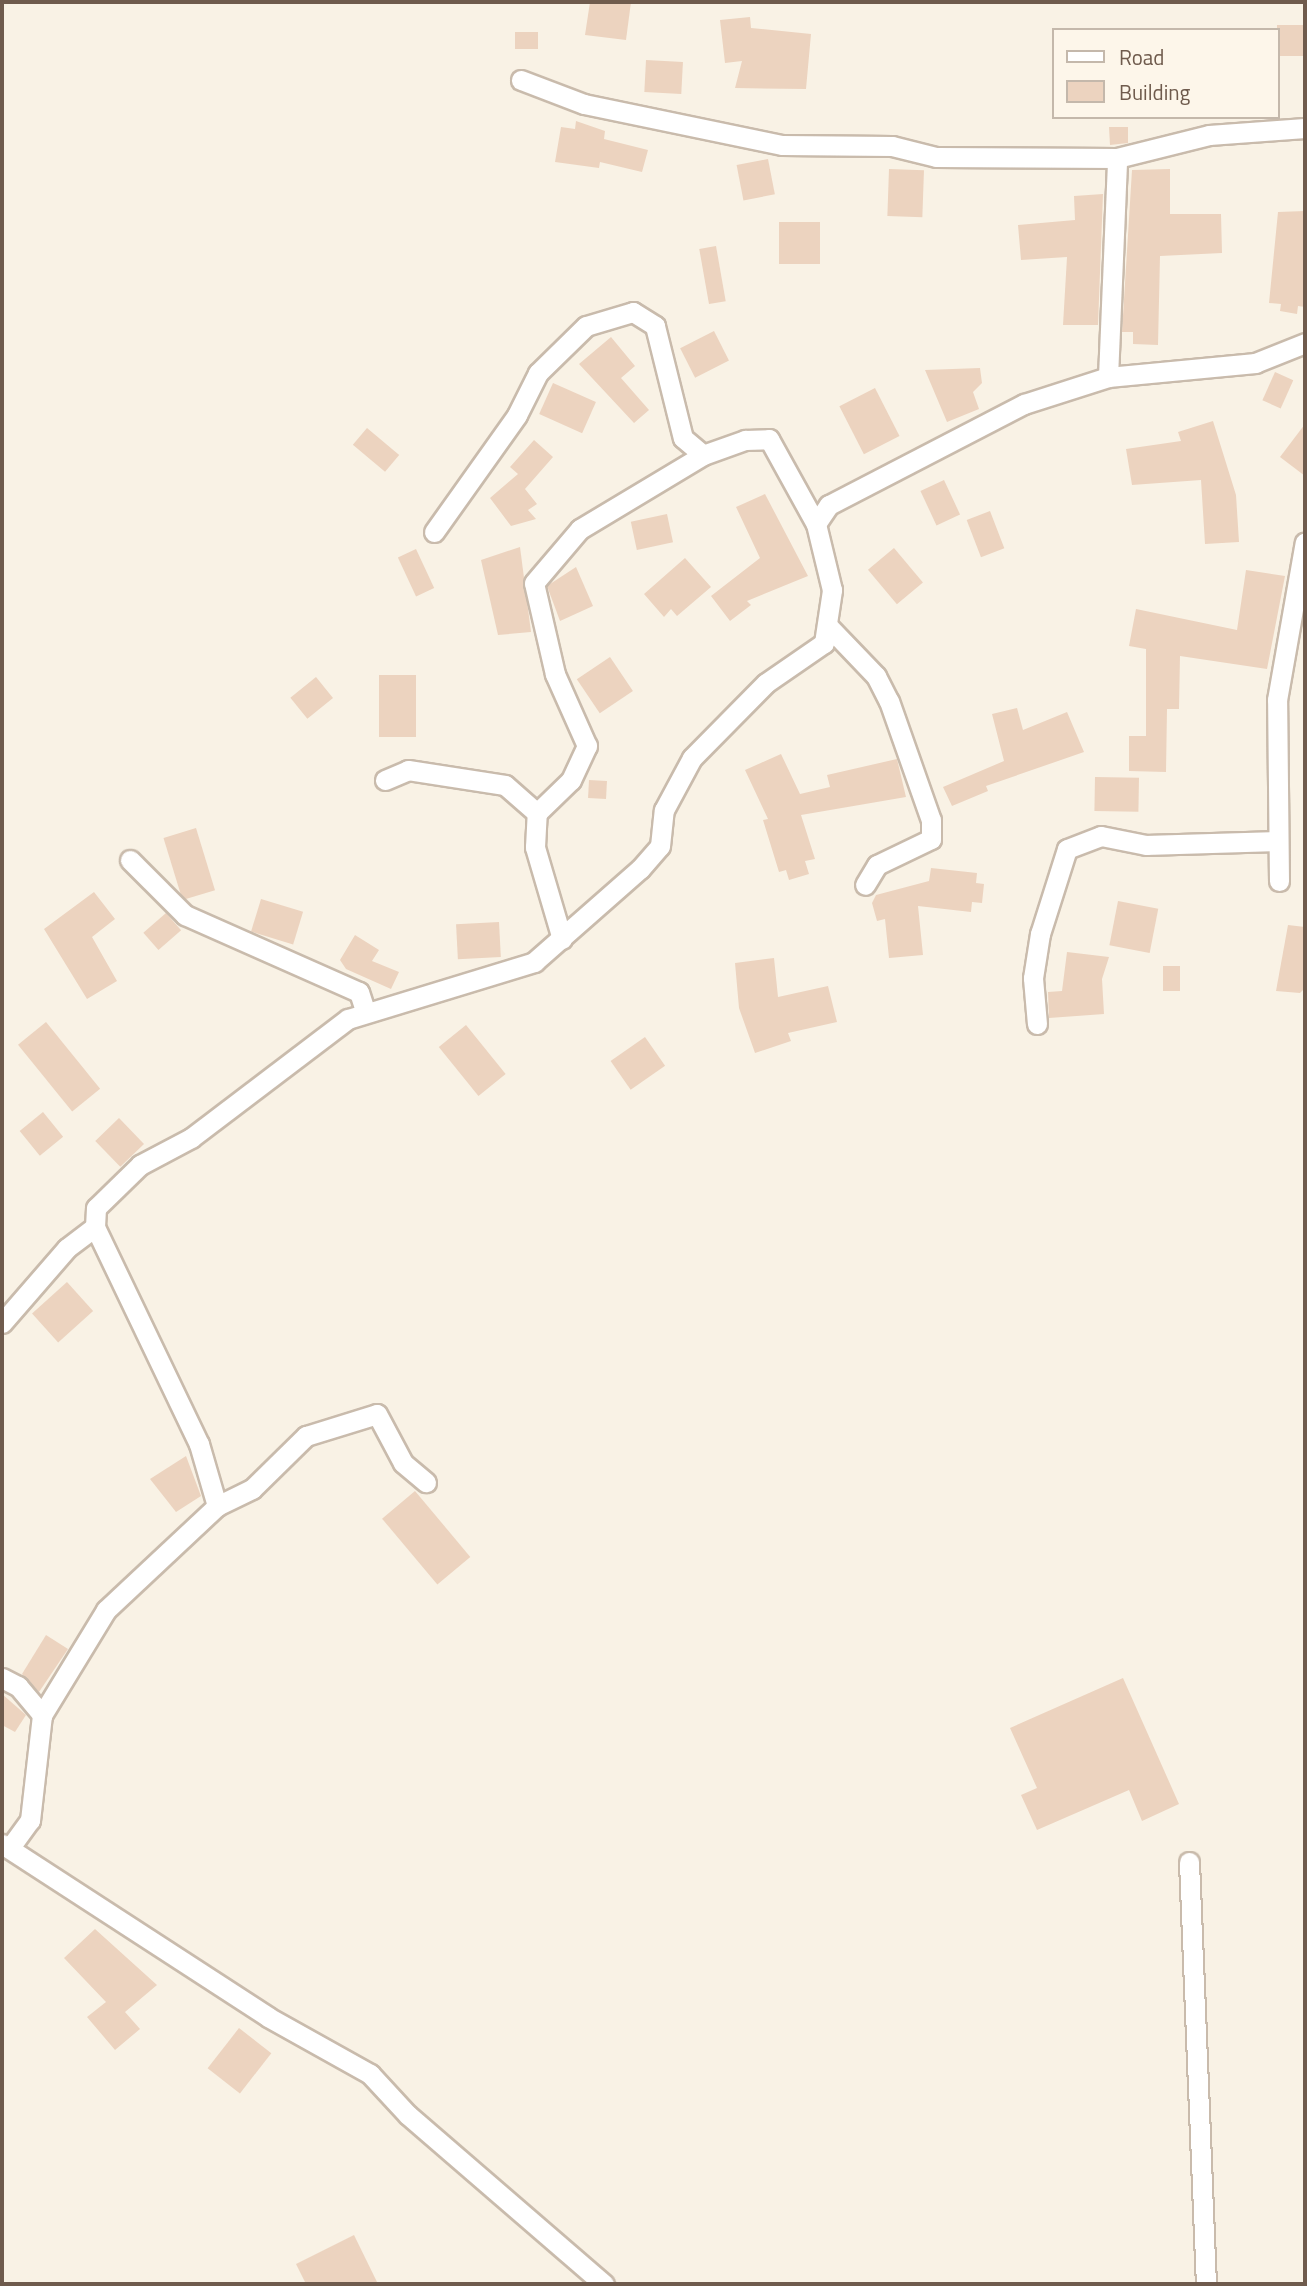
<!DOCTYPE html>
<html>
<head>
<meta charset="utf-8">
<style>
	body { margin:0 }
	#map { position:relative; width:1307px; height:2286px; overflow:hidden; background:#f9f2e5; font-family:"Titillium Web",sans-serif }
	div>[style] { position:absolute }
	.building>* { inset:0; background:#ecd3bf; transform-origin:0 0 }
	.roads { filter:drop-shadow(2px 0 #c9bbac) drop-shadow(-2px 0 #c9bbac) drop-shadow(0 2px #c9bbac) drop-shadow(0 -2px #c9bbac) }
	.minor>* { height:19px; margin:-9.5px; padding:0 9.5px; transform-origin:9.5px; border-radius:9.5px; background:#fff }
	span { translate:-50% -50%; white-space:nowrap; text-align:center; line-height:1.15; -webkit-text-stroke:5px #fdf6ea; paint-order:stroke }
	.frame { position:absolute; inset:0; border:4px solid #6f5b4d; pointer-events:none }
	.legend { position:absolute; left:1052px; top:28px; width:228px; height:91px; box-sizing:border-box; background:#fdf6ea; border:2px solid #c4b8ab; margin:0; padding:9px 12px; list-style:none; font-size:21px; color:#6f5b4d }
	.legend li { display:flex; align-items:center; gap:14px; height:35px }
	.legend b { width:35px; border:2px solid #c4b8ab }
</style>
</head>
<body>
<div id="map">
	<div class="building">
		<div style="clip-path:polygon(590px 2px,631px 2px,626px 40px,585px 35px)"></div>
		<div style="clip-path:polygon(750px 17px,751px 28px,811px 34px,806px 89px,735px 88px,742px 61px,725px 63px,720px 20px)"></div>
		<div style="left:1305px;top:25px;width:31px;height:28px;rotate:90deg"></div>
		<div style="left:538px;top:32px;width:17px;height:23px;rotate:90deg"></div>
		<div style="left:646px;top:60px;width:37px;height:32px;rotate:3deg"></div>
		<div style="clip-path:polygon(576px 121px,605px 131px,604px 139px,648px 150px,642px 172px,600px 162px,599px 168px,555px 162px,561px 127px,575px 129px)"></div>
		<div style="clip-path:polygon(1109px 127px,1128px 127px,1128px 143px,1110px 145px)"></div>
		<div style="left:768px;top:159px;width:36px;height:32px;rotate:79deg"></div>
		<div style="left:889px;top:169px;width:35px;height:47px;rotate:2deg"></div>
		<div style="clip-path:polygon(1170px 169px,1170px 214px,1221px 214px,1222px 253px,1160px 256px,1158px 345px,1133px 344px,1133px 332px,1122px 332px,1132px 170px)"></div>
		<div style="clip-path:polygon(1103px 194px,1098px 325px,1063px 325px,1067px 257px,1021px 260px,1018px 225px,1075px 220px,1074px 196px)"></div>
		<div style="clip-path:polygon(1305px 211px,1305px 307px,1298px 306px,1297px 314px,1280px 311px,1281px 304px,1269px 303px,1278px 212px)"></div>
		<div style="left:779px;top:222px;width:41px;height:42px"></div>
		<div style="left:716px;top:246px;width:56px;height:17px;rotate:80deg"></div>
		<div style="left:714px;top:331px;width:33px;height:38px;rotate:63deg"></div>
		<div style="clip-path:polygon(611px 337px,635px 366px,621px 378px,649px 410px,634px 423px,579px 364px)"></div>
		<div style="clip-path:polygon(980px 368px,982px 383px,973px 392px,979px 409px,947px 422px,925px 370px)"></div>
		<div style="left:1275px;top:372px;width:20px;height:31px;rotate:24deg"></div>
		<div style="left:553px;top:383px;width:47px;height:34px;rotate:24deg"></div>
		<div style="left:875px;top:388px;width:54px;height:40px;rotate:63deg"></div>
		<div style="clip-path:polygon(1213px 421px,1236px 495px,1239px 542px,1205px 544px,1201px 480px,1132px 485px,1126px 449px,1181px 441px,1178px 432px)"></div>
		<div style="clip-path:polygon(1305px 424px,1305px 476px,1280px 457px)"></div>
		<div style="left:367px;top:428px;width:42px;height:22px;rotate:40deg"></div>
		<div style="clip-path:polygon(534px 440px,553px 457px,525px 489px,537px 504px,528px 510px,536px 519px,511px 526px,490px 498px,518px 474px,510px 467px)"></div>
		<div style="left:944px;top:480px;width:38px;height:26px;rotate:65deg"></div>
		<div style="clip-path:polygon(765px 494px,808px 576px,747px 601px,751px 605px,730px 621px,711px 596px,760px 558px,736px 507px)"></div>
		<div style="left:990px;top:511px;width:40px;height:25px;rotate:69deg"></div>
		<div style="left:667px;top:514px;width:29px;height:37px;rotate:78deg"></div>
		<div style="clip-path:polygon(520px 547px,531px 632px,498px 635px,481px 560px)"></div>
		<div style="left:894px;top:548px;width:45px;height:34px;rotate:50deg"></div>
		<div style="left:416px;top:549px;width:43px;height:20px;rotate:65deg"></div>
		<div style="clip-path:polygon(685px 558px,711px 587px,677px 616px,671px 609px,664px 617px,644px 594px)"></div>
		<div style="clip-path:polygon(576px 567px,593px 606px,560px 621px,547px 586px)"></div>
		<div style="clip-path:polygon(1246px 570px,1285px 576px,1267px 669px,1180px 656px,1179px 709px,1167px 709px,1166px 772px,1129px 771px,1129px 736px,1146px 736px,1146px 649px,1129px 646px,1136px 609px,1237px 630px)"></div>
		<div style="left:610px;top:657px;width:41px;height:40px;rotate:56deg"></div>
		<div style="left:379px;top:675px;width:37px;height:62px"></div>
		<div style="left:316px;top:677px;width:27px;height:33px;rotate:51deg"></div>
		<div style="clip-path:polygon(1017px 708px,1023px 730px,1067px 712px,1084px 752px,986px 786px,988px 791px,952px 806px,943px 787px,1004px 761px,992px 714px)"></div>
		<div style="clip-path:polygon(781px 754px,800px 794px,830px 787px,827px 775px,897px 759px,906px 797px,801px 815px,815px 859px,805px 861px,809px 874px,789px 880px,786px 870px,779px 872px,763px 820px,768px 819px,745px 770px)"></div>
		<div style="left:1095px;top:777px;width:44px;height:34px;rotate:1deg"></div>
		<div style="left:589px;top:780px;width:18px;height:18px;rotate:3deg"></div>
		<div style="left:196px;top:828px;width:65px;height:34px;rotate:73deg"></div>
		<div style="clip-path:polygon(931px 868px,977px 873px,976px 883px,984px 884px,982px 903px,972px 902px,971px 912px,918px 906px,923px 955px,889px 958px,885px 919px,877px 921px,872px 903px,876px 895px,929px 881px)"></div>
		<div style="clip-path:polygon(94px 892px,115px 919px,92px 937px,117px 981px,87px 999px,44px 929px)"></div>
		<div style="left:261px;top:899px;width:44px;height:34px;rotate:17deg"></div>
		<div style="left:1118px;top:901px;width:41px;height:45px;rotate:11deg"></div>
		<div style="left:166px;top:913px;width:23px;height:30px;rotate:49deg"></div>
		<div style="left:499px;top:922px;width:35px;height:43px;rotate:87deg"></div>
		<div style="clip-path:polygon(1288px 925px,1305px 927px,1305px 988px,1300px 993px,1276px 991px)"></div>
		<div style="clip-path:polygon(355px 935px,379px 950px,372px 961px,399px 972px,391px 989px,346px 969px,340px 960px)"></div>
		<div style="clip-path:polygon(1067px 952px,1109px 957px,1102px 979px,1104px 1014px,1049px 1018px,1048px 992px,1062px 991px)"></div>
		<div style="clip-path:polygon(774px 958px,778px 997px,828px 986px,837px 1022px,788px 1033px,791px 1041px,755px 1053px,739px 1008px,735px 963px)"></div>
		<div style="left:1163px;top:966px;width:17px;height:25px"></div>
		<div style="left:46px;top:1022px;width:86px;height:36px;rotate:51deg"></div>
		<div style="left:466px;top:1025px;width:63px;height:35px;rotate:51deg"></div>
		<div style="left:645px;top:1037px;width:35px;height:42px;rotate:55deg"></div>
		<div style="left:43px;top:1112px;width:32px;height:30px;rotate:51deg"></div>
		<div style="left:119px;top:1118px;width:36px;height:33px;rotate:46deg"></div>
		<div style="left:67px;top:1282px;width:39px;height:47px;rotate:48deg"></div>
		<div style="clip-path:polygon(186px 1456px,201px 1496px,176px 1512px,150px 1479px)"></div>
		<div style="left:415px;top:1491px;width:86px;height:43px;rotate:50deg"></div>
		<div style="clip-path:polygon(46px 1635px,68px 1649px,39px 1692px,22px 1674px)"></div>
		<div style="clip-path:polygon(1123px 1678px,1179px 1804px,1142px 1821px,1129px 1790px,1037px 1830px,1021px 1795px,1037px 1788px,1010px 1728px)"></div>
		<div style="clip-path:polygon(2px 1694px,26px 1715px,15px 1732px,2px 1725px)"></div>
		<div style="clip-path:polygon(95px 1929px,157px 1985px,125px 2012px,140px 2029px,115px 2050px,87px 2017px,106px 2002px,64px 1958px)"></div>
		<div style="left:239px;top:2028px;width:41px;height:51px;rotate:38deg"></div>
		<div style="clip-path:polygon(354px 2235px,378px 2284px,306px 2284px,296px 2264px)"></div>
	</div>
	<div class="roads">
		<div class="minor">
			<div style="left:521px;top:80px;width:67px;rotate:20.9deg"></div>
			<div style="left:584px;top:104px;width:202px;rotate:11.7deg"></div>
			<div style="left:782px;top:145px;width:110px;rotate:0.5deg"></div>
			<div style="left:892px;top:146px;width:45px;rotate:14deg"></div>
			<div style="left:936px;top:157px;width:181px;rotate:0.3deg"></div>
			<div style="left:1117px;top:158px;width:95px;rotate:-14deg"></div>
			<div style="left:1209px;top:135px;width:96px;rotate:-4.2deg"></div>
			<div style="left:1108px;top:377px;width:219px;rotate:-87.6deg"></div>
			<div style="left:434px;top:532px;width:143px;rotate:-54.6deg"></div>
			<div style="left:517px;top:415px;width:47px;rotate:-63.4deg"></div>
			<div style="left:538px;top:373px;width:67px;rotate:-44.4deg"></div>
			<div style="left:586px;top:326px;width:49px;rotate:-16.6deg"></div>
			<div style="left:633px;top:312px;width:26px;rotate:32deg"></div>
			<div style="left:655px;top:326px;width:115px;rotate:76deg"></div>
			<div style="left:683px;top:438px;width:26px;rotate:40deg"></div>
			<div style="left:829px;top:627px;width:68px;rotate:46.2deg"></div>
			<div style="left:876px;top:676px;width:28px;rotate:63deg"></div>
			<div style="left:889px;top:701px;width:126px;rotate:70.6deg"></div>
			<div style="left:931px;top:820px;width:19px;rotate:90deg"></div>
			<div style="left:931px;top:839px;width:60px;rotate:154.3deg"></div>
			<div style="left:877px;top:865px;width:23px;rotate:121deg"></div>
			<div style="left:385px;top:780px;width:25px;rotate:-23deg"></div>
			<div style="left:408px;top:770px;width:98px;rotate:8.8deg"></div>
			<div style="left:505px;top:785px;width:43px;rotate:41.2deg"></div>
			<div style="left:130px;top:860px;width:78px;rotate:45deg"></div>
			<div style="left:185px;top:915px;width:190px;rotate:23.9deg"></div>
			<div style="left:359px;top:992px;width:20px;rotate:72deg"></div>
			<div style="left:1279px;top:881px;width:181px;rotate:-90.6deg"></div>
			<div style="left:1277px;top:700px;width:160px;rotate:-80deg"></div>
			<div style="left:562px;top:939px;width:96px;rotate:-106.4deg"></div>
			<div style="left:535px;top:847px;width:34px;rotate:-87deg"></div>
			<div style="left:537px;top:813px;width:47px;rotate:-44.1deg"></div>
			<div style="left:571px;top:780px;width:38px;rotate:-65deg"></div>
			<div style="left:587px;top:746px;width:79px;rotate:-114deg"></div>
			<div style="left:555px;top:674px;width:93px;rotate:-103deg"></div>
			<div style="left:534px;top:583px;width:71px;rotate:-49.6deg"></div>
			<div style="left:580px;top:529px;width:144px;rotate:-31deg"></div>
			<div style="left:703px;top:455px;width:45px;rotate:-19.7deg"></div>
			<div style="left:745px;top:440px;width:24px;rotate:-2deg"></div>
			<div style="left:769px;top:439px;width:97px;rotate:61.1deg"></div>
			<div style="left:1037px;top:1024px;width:46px;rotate:-95deg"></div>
			<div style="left:1033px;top:978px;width:45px;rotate:-81deg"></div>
			<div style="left:1040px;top:934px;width:89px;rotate:-72.4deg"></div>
			<div style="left:1067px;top:849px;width:36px;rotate:-21deg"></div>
			<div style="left:1101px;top:836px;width:46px;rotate:11.3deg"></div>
			<div style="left:1146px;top:845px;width:131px;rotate:-1.7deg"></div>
			<div style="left:95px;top:1227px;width:19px;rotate:-87deg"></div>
			<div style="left:96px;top:1208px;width:62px;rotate:-44.3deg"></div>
			<div style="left:140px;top:1165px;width:58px;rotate:-27.9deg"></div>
			<div style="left:191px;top:1138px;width:197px;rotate:-37.2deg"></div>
			<div style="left:348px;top:1019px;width:195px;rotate:-17deg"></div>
			<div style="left:534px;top:962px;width:141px;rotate:-41.3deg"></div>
			<div style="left:640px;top:869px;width:30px;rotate:-49deg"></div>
			<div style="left:660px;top:846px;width:36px;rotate:-84deg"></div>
			<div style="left:664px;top:810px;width:59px;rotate:-61.7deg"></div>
			<div style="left:692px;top:758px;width:105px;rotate:-45.4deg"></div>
			<div style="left:766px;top:683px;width:70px;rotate:-34.6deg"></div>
			<div style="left:824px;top:643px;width:54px;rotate:-81.4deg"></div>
			<div style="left:832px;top:590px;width:68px;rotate:-103.6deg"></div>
			<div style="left:816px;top:524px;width:23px;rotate:-56deg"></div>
			<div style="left:829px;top:505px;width:220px;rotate:-27.4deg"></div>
			<div style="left:1024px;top:404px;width:88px;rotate:-17.8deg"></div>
			<div style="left:1108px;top:377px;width:148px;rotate:-5.4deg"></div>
			<div style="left:1255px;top:363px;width:54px;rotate:-21.8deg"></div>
			<div style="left:2px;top:1323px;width:99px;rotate:-49.1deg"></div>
			<div style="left:67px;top:1248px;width:35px;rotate:-37deg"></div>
			<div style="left:95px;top:1227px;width:241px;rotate:64.4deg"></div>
			<div style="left:199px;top:1444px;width:65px;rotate:73.8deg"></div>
			<div style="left:217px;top:1506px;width:39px;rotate:-26deg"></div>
			<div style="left:252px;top:1489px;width:76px;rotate:-44.5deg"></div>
			<div style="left:306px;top:1436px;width:74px;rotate:-17.2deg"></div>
			<div style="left:377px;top:1414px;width:55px;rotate:62deg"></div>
			<div style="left:403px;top:1463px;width:30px;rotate:40deg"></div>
			<div style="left:2px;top:1678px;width:18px;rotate:27deg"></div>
			<div style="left:18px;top:1686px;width:38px;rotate:50deg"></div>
			<div style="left:42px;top:1715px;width:106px;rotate:96.5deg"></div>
			<div style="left:30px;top:1820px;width:34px;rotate:126deg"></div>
			<div style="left:42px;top:1715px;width:123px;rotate:-58.6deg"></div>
			<div style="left:106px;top:1610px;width:152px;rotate:-43.1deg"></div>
			<div style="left:2px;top:1844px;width:317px;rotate:33deg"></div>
			<div style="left:268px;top:2017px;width:117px;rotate:29.2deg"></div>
			<div style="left:370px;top:2074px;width:56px;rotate:47.2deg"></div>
			<div style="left:408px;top:2115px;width:259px;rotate:40.8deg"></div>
			<div style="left:1189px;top:1862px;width:422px;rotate:87.7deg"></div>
		</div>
	</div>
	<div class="frame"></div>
	<ul class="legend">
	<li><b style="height:9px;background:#fff"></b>Road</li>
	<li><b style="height:19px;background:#ecd3bf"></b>Building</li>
	</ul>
</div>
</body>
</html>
